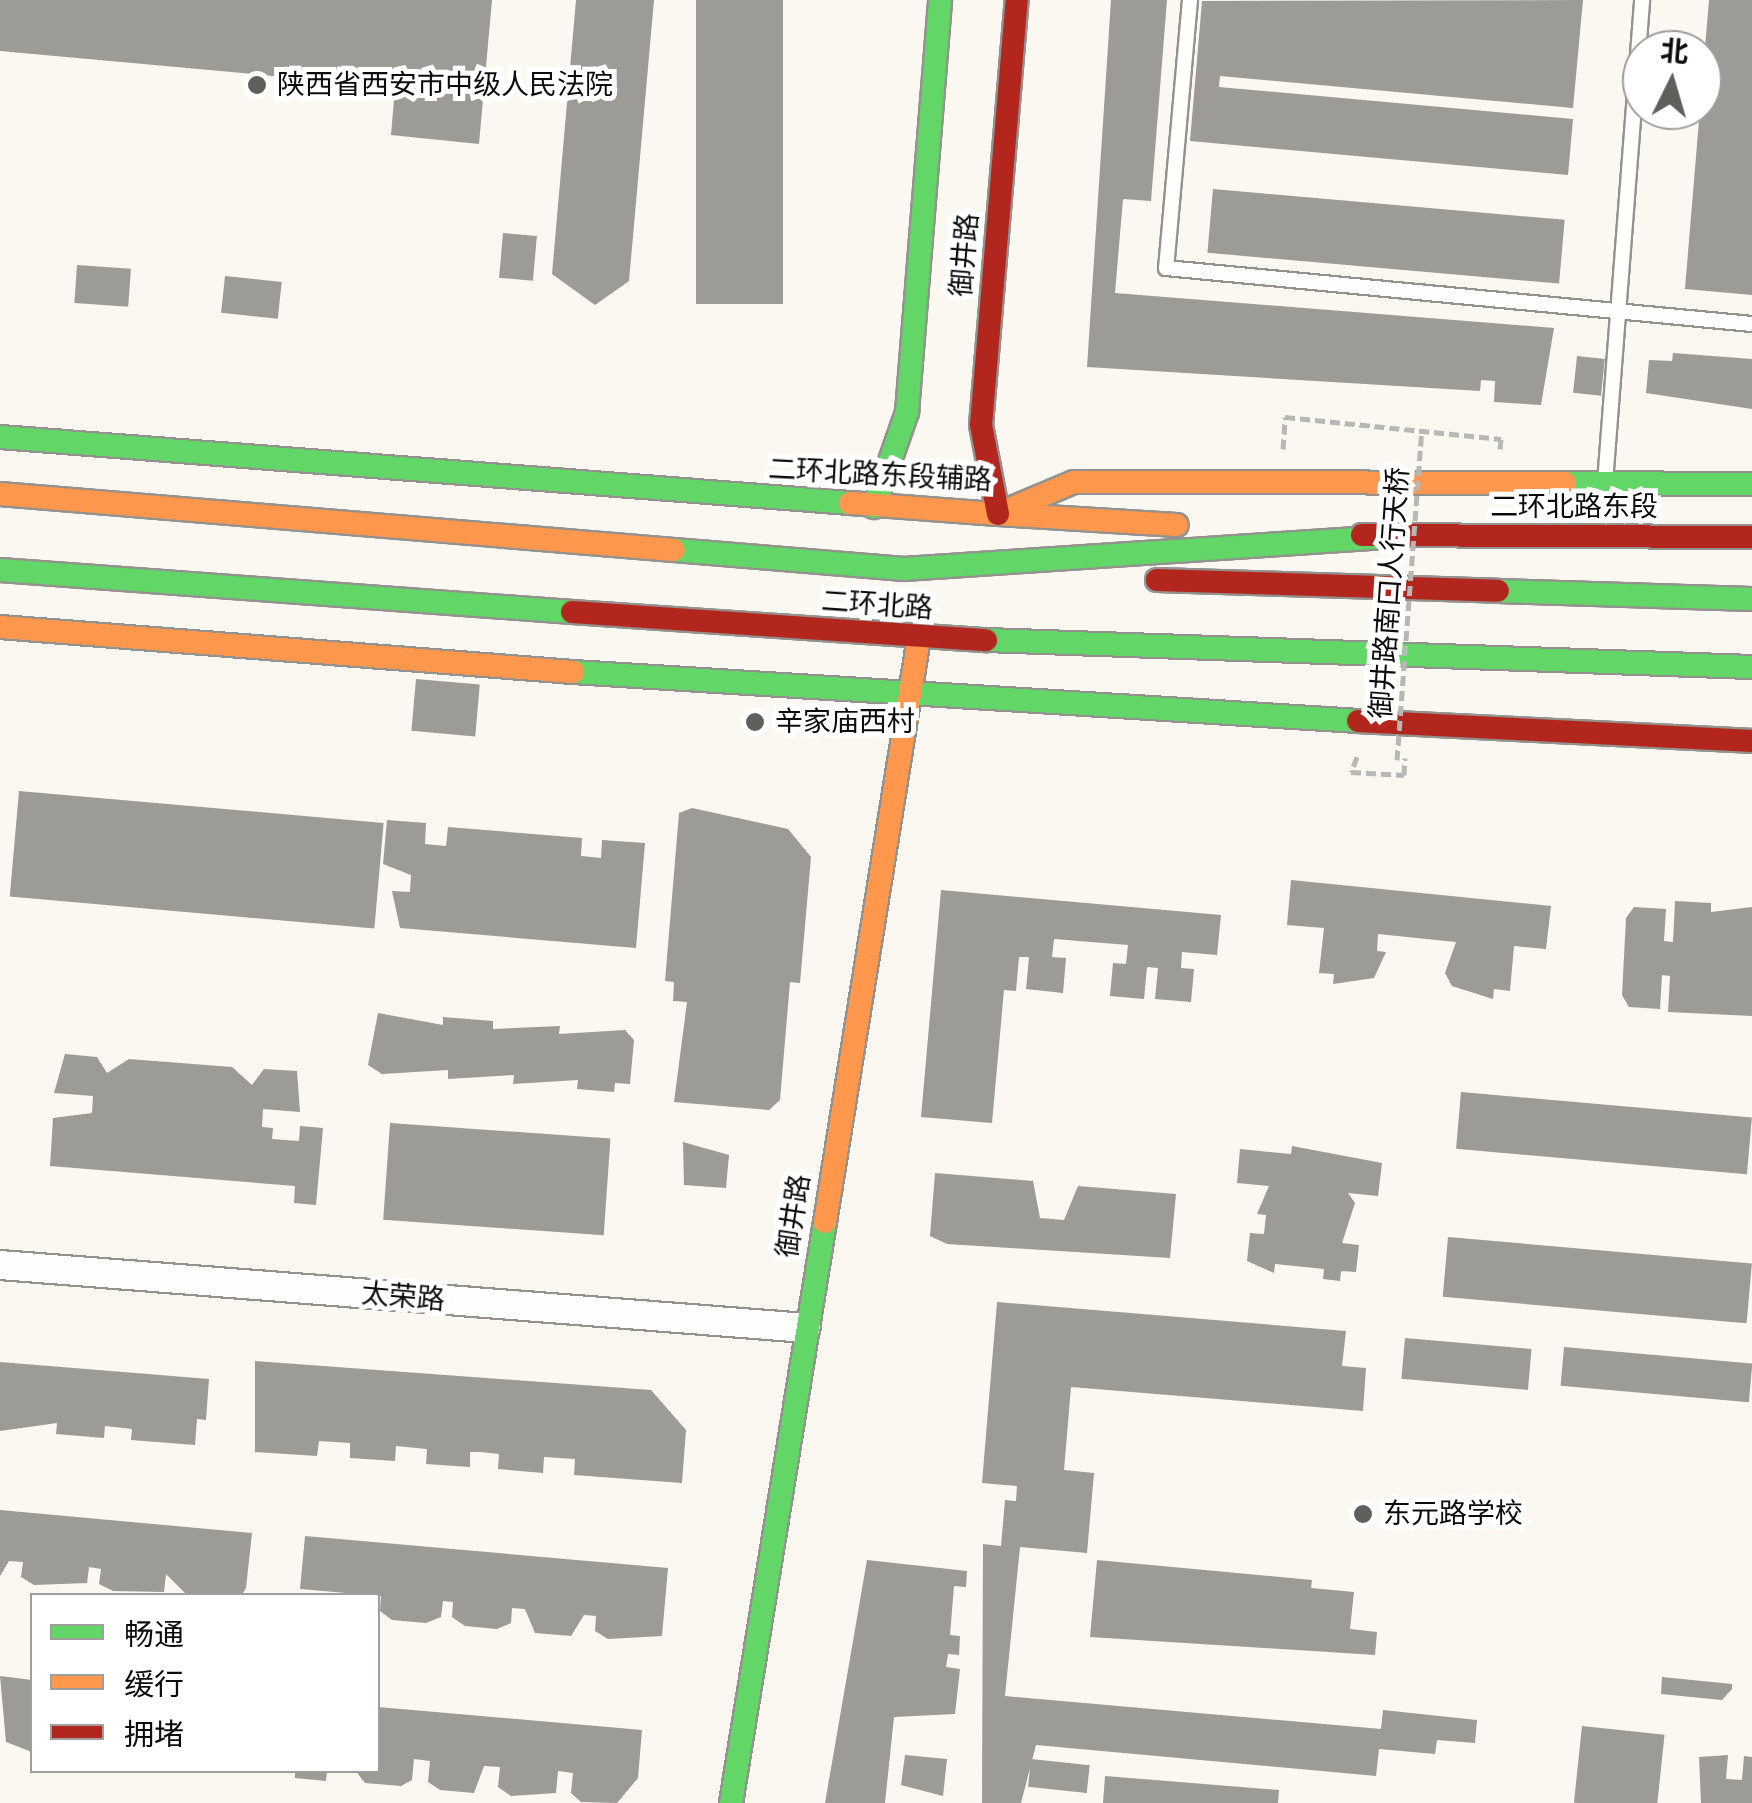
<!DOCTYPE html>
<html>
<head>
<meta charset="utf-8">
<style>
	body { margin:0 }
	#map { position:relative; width:1752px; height:1803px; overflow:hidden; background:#faf8f0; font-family:Bitter,"Noto Sans SC",serif }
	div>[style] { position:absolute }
	.building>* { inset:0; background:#9d9b96; transform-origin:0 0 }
	.path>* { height:5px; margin-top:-2.5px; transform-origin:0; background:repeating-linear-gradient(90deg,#b7b7b5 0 10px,transparent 0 15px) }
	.roads { filter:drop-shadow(2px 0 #93928f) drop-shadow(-2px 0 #93928f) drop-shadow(0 2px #93928f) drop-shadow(0 -2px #93928f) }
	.lane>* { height:14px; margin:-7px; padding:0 7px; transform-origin:7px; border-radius:7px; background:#fefefd }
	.street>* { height:28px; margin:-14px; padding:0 14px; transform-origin:14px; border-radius:14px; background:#fefefd }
	.fast>* { height:22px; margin:-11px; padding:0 11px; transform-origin:11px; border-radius:11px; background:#63d668 }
	.slow>* { height:22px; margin:-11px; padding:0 11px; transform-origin:11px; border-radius:11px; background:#ff974d }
	.jam>* { height:22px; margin:-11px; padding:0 11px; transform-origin:11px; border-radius:11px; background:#b3261e }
	.path-bridge>* { height:5px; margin-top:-2.5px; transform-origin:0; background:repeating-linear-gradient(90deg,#b7b7b5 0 10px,transparent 0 15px) }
	.dots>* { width:28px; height:28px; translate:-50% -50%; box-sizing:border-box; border:5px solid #fff; border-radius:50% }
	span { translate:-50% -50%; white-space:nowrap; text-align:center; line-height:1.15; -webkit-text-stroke:10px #fff; paint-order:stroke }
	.poi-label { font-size:28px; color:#0c0c0c }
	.left { translate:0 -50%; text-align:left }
	.street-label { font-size:28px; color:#0c0c0c }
	.legend { position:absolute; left:30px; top:1593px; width:350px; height:180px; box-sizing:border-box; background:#fff; border:2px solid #9e9e9e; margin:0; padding:12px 18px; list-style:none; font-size:30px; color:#0c0c0c }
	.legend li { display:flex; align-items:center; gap:20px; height:50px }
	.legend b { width:50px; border:2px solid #9e9e9e }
	.north { position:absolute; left:1622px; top:30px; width:100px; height:100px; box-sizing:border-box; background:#fff; border:2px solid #9e9e9e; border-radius:50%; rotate:5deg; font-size:28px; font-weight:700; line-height:40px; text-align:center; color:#0c0c0c }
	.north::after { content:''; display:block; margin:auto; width:35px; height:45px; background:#5f5f5c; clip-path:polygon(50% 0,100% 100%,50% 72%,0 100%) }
</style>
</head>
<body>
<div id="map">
	<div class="building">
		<div style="clip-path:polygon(0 0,492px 0,479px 144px,391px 135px,395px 87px,0 51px)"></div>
		<div style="clip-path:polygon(576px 0,654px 0,629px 281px,595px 305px,552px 274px)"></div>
		<div style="left:696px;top:0;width:87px;height:304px"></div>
		<div style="clip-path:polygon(1111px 0,1167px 0,1151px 201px,1123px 199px,1115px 293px,1554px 328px,1541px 405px,1494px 402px,1495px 381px,1481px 380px,1480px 391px,1087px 367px)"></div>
		<div style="clip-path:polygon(1583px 0,1573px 108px,1220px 76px,1219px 87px,1573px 119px,1568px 175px,1190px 141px,1202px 1px)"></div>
		<div style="clip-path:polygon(1709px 0,1752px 0,1752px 295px,1685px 289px)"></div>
		<div style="left:1213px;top:189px;width:353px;height:64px;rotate:5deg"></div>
		<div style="left:503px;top:233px;width:34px;height:45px;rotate:5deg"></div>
		<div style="left:77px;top:265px;width:54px;height:38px;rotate:4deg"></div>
		<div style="left:225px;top:276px;width:57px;height:37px;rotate:6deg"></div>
		<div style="clip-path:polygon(1673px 353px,1752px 359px,1752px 409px,1646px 393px,1649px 360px,1672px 361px)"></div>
		<div style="left:1577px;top:356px;width:28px;height:37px;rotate:6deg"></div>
		<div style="left:416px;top:679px;width:64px;height:52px;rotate:5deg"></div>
		<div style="left:19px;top:791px;width:366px;height:106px;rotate:5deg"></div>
		<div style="clip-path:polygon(692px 808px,788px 829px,811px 857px,800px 983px,790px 982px,780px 1100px,769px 1110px,674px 1102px,687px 1002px,673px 1001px,674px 982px,665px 981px,679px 813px)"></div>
		<div style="clip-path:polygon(387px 820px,426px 823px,425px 844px,446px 846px,448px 827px,582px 838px,581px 856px,601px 858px,602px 840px,645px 843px,636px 948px,400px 928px,392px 891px,410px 892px,411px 875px,383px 864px)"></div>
		<div style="clip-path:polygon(1291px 880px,1551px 906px,1546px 949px,1514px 946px,1510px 991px,1494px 989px,1493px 999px,1452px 986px,1445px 973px,1456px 942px,1378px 934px,1377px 951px,1386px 952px,1374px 978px,1333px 984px,1334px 974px,1319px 973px,1324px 928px,1287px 925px)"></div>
		<div style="clip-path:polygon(941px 890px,1221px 915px,1217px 955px,1182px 952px,1181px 968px,1194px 969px,1191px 1002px,1155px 999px,1158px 968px,1147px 967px,1144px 999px,1110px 996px,1113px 963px,1126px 964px,1128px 945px,1054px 939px,1052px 957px,1066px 958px,1063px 993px,1026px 989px,1029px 957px,1019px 957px,1016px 991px,1004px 990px,992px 1123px,921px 1117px)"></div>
		<div style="clip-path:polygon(1675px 901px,1711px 903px,1711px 912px,1752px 907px,1752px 1016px,1668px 1012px,1670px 976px,1662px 975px,1660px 1009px,1629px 1007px,1622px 995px,1626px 918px,1634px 907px,1666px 909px,1664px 941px,1673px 942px)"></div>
		<div style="clip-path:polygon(378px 1013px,443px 1025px,443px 1017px,493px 1021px,493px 1029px,560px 1026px,559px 1034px,625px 1030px,634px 1040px,630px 1084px,615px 1083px,614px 1092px,577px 1089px,578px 1080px,513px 1084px,514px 1075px,448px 1079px,448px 1070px,382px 1074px,368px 1065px)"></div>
		<div style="clip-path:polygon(65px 1054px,97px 1057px,107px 1073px,129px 1059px,232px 1067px,252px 1085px,264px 1069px,297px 1071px,300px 1112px,263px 1109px,262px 1127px,273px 1128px,272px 1139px,299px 1141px,300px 1126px,323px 1128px,316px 1205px,294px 1203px,295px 1186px,50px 1166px,53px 1118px,92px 1113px,93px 1096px,54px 1093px)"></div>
		<div style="left:1461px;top:1092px;width:292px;height:57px;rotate:5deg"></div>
		<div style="left:390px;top:1123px;width:221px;height:97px;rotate:4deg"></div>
		<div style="clip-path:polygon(683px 1142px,729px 1155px,726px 1188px,684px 1185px)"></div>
		<div style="clip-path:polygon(1292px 1146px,1382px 1163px,1378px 1196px,1348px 1193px,1355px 1203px,1342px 1243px,1359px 1245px,1356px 1272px,1341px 1271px,1340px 1281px,1323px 1279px,1324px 1269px,1275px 1264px,1274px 1273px,1247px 1261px,1250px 1233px,1264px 1234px,1266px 1215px,1257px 1214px,1269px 1186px,1237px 1183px,1240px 1149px,1291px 1154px)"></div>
		<div style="clip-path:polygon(935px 1173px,1033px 1181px,1040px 1218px,1064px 1220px,1078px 1186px,1176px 1194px,1170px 1258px,947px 1244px,930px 1236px)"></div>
		<div style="left:1448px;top:1237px;width:305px;height:60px;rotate:5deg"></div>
		<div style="clip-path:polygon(997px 1302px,1346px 1331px,1342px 1366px,1366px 1368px,1363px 1411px,1071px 1387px,1064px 1470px,1094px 1473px,1087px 1553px,1020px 1547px,1005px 1696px,1381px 1729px,1383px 1710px,1477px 1720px,1475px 1743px,1437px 1740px,1435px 1754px,1379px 1749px,1376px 1776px,1036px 1745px,1021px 1803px,982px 1803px,983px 1544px,1001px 1546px,1005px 1500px,1016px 1501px,1017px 1486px,982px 1483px)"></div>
		<div style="left:1405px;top:1338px;width:127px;height:41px;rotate:5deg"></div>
		<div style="left:1564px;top:1347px;width:189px;height:39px;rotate:5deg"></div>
		<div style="clip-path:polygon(255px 1361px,651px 1390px,686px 1430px,682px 1483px,574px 1475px,575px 1459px,544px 1457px,543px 1473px,498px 1469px,499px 1454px,480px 1452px,470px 1452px,470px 1467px,426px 1464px,427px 1449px,396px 1446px,395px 1461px,350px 1458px,350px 1443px,319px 1441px,317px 1456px,255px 1452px)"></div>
		<div style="clip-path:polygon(0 1362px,209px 1379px,206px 1420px,197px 1419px,195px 1445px,131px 1440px,132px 1429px,105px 1426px,104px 1438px,56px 1434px,57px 1423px,0 1431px)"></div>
		<div style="clip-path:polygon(0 1510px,252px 1533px,246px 1588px,241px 1596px,188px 1596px,166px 1574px,164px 1592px,113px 1591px,99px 1584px,101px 1569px,89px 1567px,87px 1583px,34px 1585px,21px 1577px,23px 1562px,9px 1561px,0 1576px)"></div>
		<div style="clip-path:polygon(305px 1536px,668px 1568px,662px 1636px,608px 1639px,595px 1631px,596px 1616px,584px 1615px,571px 1636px,535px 1633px,525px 1609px,512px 1608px,511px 1623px,497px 1629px,465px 1626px,452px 1617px,453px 1602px,443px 1601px,441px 1617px,426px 1623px,392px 1620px,380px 1611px,381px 1596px,300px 1589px)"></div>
		<div style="clip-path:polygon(867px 1560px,967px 1571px,966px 1587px,954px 1586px,950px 1635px,960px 1636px,959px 1655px,948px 1654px,946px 1667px,960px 1669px,955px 1714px,894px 1717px,885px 1803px,825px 1803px)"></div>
		<div style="clip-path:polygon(1097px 1560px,1312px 1580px,1311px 1588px,1354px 1592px,1350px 1629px,1377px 1632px,1375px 1655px,1090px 1637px)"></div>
		<div style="clip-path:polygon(0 1676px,32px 1680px,32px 1752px,6px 1742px)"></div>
		<div style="clip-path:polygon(1662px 1677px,1732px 1684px,1732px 1689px,1722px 1700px,1661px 1694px)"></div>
		<div style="clip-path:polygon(378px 1707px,642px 1730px,638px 1778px,617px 1803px,581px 1802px,571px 1793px,573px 1773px,558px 1771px,556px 1793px,511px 1796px,498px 1787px,500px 1767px,484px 1766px,474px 1793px,440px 1790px,428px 1782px,430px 1761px,414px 1759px,412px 1780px,401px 1786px,365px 1783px,355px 1770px,378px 1770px)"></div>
		<div style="left:1582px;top:1726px;width:83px;height:77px;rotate:6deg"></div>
		<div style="clip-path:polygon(905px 1755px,947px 1759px,943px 1796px,901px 1785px)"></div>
		<div style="clip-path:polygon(1728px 1755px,1726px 1779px,1742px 1780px,1744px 1756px,1752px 1757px,1752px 1803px,1701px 1803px,1699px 1757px)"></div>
		<div style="left:1031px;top:1759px;width:59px;height:28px;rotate:6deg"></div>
		<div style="clip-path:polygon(295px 1770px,327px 1770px,326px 1781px,295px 1778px)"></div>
		<div style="clip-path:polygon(1105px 1776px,1279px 1790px,1278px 1803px,1103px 1803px)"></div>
	</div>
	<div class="path">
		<div style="left:1283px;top:449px;width:32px;rotate:-86deg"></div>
		<div style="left:1285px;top:417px;width:217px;rotate:5.8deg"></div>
		<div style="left:1501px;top:439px;width:10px;rotate:96deg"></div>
		<div style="left:1357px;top:757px;width:16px;rotate:112deg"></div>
		<div style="left:1351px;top:772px;width:53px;rotate:3.2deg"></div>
		<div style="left:1404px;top:775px;width:17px;rotate:-87deg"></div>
	</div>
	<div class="roads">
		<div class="lane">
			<div style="left:1190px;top:0;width:269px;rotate:95.1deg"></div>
			<div style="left:1166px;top:268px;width:589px;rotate:5.46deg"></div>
			<div style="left:1605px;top:483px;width:484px;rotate:-85.6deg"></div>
		</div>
		<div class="street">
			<div style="left:0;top:1265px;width:808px;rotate:4.47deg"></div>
		</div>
		<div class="fast">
			<div style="left:0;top:437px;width:853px;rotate:4.44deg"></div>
			<div style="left:1565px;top:483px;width:187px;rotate:0.3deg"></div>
			<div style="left:874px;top:507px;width:101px;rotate:-70.8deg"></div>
			<div style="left:907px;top:412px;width:413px;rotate:-85.4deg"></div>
			<div style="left:674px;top:550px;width:231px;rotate:4.7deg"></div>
			<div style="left:904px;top:569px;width:494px;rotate:-3.8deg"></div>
			<div style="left:0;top:570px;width:574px;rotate:4.2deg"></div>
			<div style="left:1498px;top:591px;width:254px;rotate:1.8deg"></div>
			<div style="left:986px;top:640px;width:766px;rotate:2.02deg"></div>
			<div style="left:573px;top:672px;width:787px;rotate:3.57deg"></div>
			<div style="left:731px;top:1803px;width:589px;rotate:-80.81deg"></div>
		</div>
		<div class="slow">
			<div style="left:0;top:494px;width:676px;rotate:4.75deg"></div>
			<div style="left:850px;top:503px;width:148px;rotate:4.3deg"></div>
			<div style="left:998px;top:514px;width:82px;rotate:-22.8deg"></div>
			<div style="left:1074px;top:482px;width:491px;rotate:0.1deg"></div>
			<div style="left:998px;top:514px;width:179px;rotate:3.5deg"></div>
			<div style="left:0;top:627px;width:575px;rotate:4.49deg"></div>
			<div style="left:825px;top:1222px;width:592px;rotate:-80.86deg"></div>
		</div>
		<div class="jam">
			<div style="left:998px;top:514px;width:91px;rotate:-100.8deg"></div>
			<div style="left:981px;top:425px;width:427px;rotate:-85.2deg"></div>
			<div style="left:1362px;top:535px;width:390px;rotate:0.3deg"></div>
			<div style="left:1157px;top:580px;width:341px;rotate:1.8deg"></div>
			<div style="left:572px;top:612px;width:415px;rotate:3.9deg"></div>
			<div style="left:1358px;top:721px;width:395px;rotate:2.9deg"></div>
		</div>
	</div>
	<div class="path-bridge">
		<div style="left:1397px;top:760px;width:331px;rotate:-85.7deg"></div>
	</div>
	<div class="dots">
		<div style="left:257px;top:85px;background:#5f5f5c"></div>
		<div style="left:755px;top:722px;background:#5f5f5c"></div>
		<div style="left:1363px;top:1514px;background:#5f5f5c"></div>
	</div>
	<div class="poi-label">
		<span class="left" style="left:277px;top:85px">陕西省西安市中级人民法院</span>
		<span class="left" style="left:775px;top:722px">辛家庙西村</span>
		<span class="left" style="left:1383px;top:1514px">东元路学校</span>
	</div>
	<div class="street-label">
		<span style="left:965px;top:255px;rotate:-85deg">御井路</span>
		<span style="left:880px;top:475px;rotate:3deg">二环北路东段辅路</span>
		<span style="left:1574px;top:507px">二环北路东段</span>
		<span style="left:1390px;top:593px;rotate:-86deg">御井路南口人行天桥</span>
		<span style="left:877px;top:605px;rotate:4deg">二环北路</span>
		<span style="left:794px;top:1216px;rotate:-81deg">御井路</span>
		<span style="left:403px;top:1297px;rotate:5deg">太荣路</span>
	</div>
	<ul class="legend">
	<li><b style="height:12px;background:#63d668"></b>畅通</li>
	<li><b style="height:12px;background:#ff974d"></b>缓行</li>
	<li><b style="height:12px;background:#b3261e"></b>拥堵</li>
	</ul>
	<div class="north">北</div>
</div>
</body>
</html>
